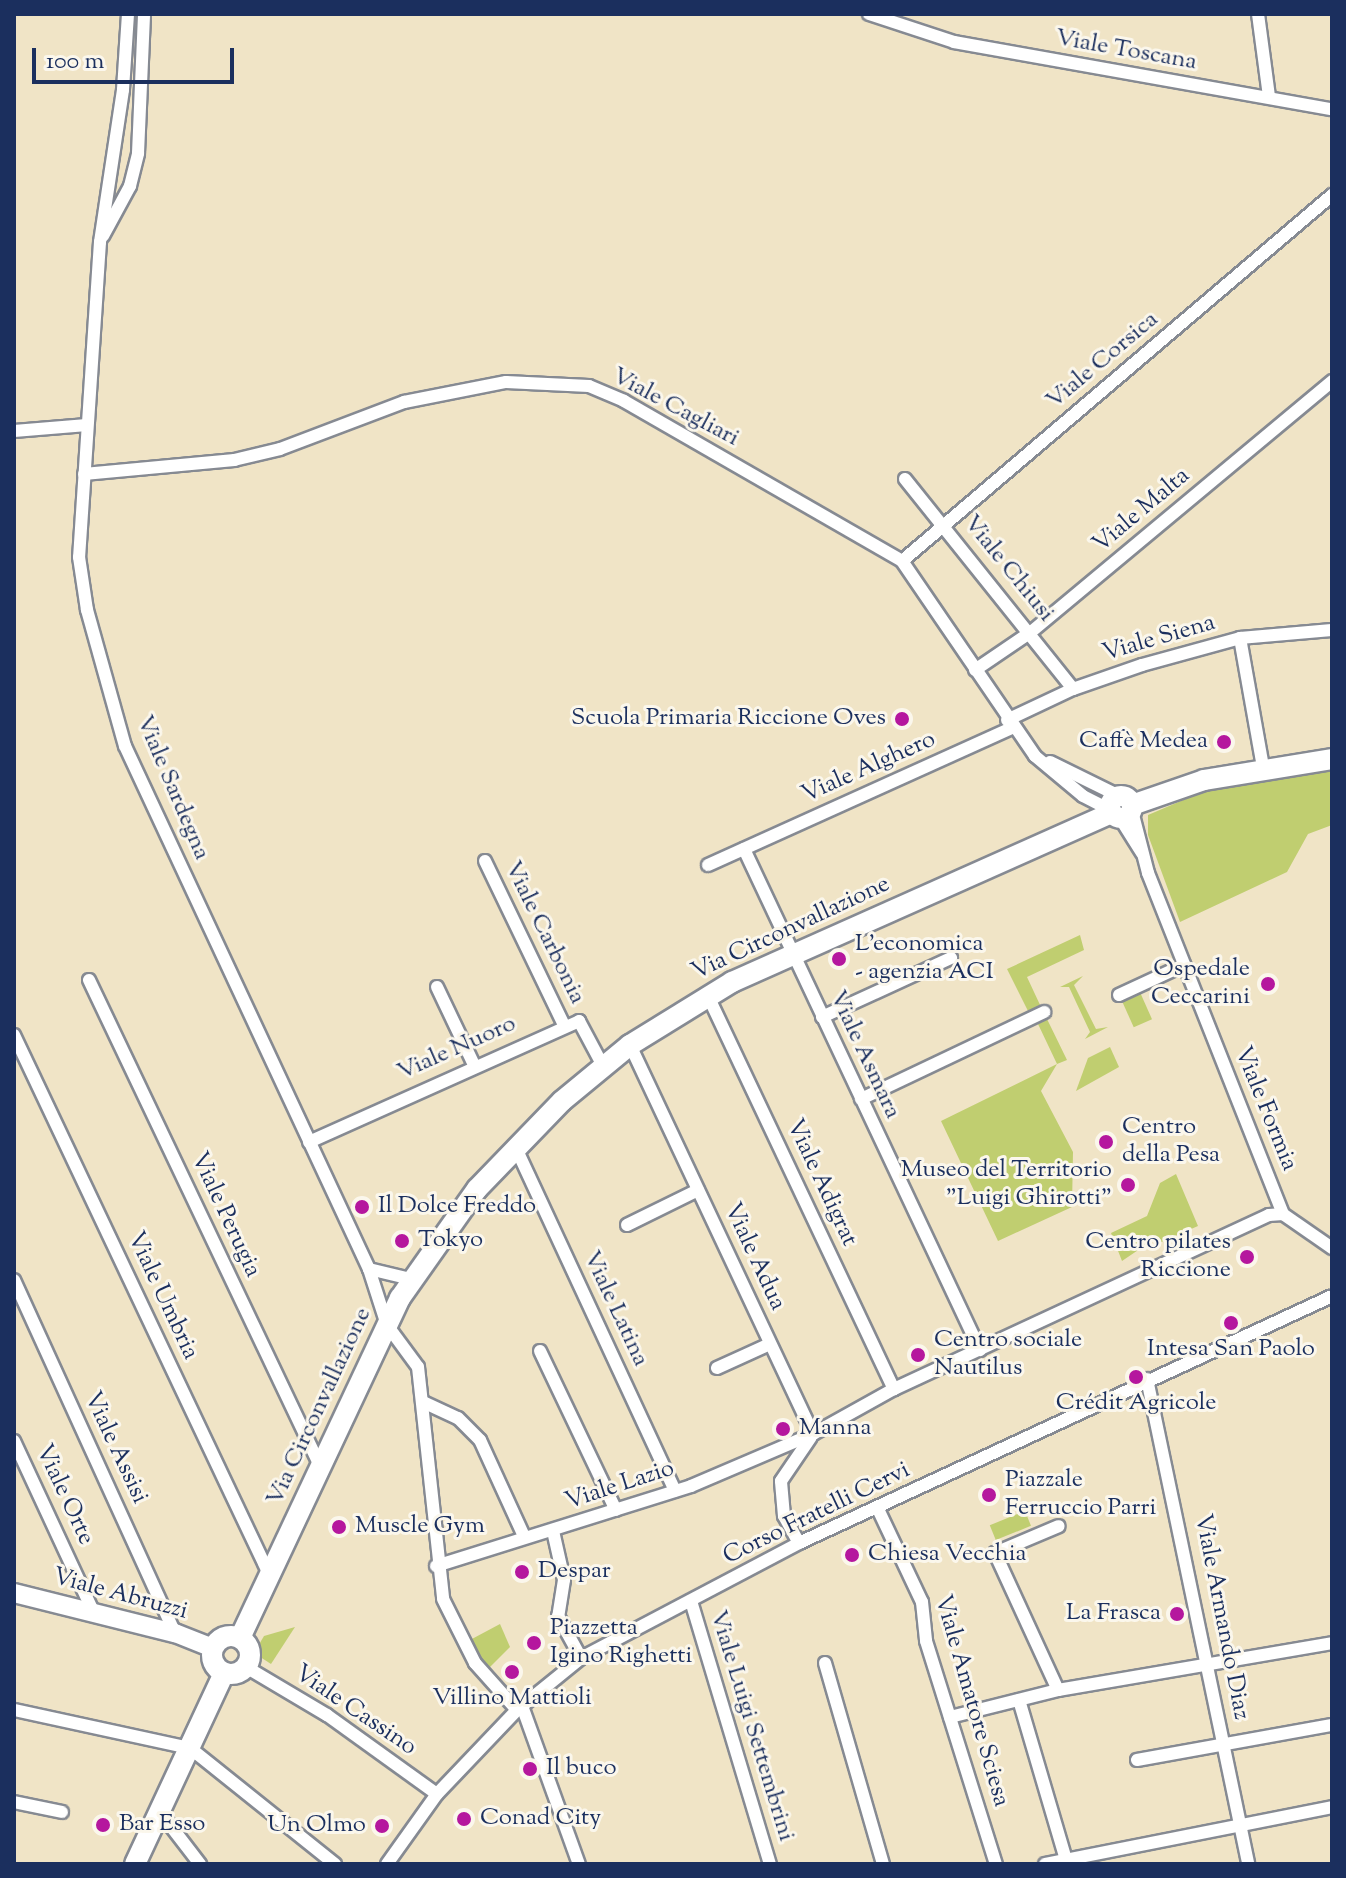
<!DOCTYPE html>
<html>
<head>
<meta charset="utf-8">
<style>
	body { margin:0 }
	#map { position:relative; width:1346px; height:1878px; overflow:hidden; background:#f0e4c6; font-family:"Sorts Mill Goudy",serif }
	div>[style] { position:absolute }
	.green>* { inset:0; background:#c0ce70; transform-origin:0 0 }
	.roads { filter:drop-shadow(2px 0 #868a92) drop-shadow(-2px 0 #868a92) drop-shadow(0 2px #868a92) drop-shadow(0 -2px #868a92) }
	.street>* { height:12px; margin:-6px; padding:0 6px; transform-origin:6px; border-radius:6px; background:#fff }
	.secondary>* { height:18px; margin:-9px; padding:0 9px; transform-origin:9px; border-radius:9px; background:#fff }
	.primary>* { height:20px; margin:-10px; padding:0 10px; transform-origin:10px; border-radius:10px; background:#fff }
	.primary>.ring { margin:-10px; padding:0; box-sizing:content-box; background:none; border:20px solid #fff; border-radius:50% }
	.dots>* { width:22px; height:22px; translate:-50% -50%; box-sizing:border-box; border:4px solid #fbf7ec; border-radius:50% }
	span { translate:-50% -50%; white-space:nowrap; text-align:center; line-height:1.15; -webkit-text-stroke:6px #fbf7ec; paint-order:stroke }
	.street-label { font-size:24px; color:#1b2f5e }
	.poi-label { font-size:24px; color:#1b2f5e }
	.right { translate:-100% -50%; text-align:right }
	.left { translate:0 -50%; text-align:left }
	.frame { position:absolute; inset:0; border:16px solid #1b2f5e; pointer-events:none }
	.scale { position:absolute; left:32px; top:48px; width:202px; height:36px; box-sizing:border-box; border:4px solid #1b2f5e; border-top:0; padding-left:10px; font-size:24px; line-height:28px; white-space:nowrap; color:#1b2f5e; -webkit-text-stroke:6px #fbf7ec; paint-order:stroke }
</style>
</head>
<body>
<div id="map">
	<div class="green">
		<div style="clip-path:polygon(1332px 769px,1332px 825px,1308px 834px,1287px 872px,1180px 922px,1148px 835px,1148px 815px,1202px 792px)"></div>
		<div style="clip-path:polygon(1080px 935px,1084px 950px,1027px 977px,1041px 1007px,1029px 1013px,1007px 969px)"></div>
		<div style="clip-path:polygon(1083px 976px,1074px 985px,1096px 1029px,1108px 1027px,1085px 1039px,1090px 1032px,1069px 987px,1060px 987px)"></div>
		<div style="left:1139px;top:990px;width:32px;height:20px;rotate:66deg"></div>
		<div style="clip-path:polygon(1047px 1019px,1067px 1060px,1057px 1064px,1041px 1091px,1073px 1152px,1072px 1207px,998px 1241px,941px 1121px,1057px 1064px,1038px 1024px)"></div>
		<div style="clip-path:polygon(1110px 1047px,1119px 1067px,1076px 1091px,1088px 1058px)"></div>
		<div style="clip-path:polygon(1176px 1174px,1198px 1226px,1159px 1243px,1156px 1238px,1122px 1261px,1111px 1233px,1147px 1216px,1160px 1183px)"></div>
		<div style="left:1025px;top:1511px;width:16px;height:38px;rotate:68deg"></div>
		<div style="clip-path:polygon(500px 1624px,510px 1647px,487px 1670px,470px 1640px)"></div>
		<div style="clip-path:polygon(295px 1627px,271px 1664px,254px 1653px,264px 1636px)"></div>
	</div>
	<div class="roads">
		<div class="street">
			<div style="left:128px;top:14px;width:76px;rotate:93.8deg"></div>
			<div style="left:123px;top:90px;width:154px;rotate:98.6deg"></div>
			<div style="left:100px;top:242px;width:316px;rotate:93.8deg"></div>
			<div style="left:79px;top:557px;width:54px;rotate:81.4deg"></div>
			<div style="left:87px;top:610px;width:141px;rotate:74.4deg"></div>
			<div style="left:125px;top:746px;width:577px;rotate:64.99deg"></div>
			<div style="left:369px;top:1269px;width:59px;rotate:72.2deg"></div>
			<div style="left:387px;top:1325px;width:52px;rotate:53.6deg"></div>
			<div style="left:418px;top:1367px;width:233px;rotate:83.8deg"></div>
			<div style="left:443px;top:1599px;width:72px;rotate:63.4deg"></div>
			<div style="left:475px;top:1663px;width:63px;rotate:48.2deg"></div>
			<div style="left:869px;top:14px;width:89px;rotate:18.2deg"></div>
			<div style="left:954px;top:42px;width:384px;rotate:10.1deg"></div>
			<div style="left:1258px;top:14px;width:83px;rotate:82.4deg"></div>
			<div style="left:103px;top:236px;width:57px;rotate:-61.6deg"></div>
			<div style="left:130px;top:186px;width:34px;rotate:-76deg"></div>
			<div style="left:138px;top:153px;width:139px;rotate:-87.5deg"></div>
			<div style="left:14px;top:431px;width:73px;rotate:-4.7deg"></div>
			<div style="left:84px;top:474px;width:151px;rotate:-5.3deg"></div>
			<div style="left:234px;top:460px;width:47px;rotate:-13.4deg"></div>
			<div style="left:280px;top:449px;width:133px;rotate:-20.8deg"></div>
			<div style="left:404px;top:402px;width:104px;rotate:-11.1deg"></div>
			<div style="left:506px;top:382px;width:83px;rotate:2.8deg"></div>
			<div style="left:589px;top:386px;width:38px;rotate:23deg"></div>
			<div style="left:624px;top:401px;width:321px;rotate:29.9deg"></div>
			<div style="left:902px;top:561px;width:236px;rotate:55.7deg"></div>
			<div style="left:1035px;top:756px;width:62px;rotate:39.8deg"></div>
			<div style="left:1083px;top:796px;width:30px;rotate:27deg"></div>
			<div style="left:905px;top:479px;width:269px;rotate:51.3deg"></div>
			<div style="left:902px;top:561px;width:565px;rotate:-40.4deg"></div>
			<div style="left:1240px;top:638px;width:131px;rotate:79.9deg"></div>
			<div style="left:975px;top:670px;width:68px;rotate:-34.2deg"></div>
			<div style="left:1031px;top:632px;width:392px;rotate:-39.8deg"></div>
			<div style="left:1007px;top:720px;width:73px;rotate:-25.2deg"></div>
			<div style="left:1073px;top:689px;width:73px;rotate:-19.2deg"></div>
			<div style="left:1142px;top:665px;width:102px;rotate:-15.4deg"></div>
			<div style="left:1240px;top:638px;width:92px;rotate:-5deg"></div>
			<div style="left:1050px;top:762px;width:77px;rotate:26.2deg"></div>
			<div style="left:1132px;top:811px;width:64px;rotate:75.5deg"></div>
			<div style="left:1148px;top:873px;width:367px;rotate:68.4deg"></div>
			<div style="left:1283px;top:1214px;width:60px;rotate:34.8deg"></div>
			<div style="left:1120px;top:818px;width:41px;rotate:57.8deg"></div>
			<div style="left:744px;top:849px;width:554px;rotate:64.78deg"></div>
			<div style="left:485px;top:861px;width:182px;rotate:64.3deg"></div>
			<div style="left:708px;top:865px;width:335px;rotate:-24.3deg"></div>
			<div style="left:89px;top:980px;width:540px;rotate:64.57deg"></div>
			<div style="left:437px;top:987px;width:86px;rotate:64.6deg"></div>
			<div style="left:1119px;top:995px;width:72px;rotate:-24.8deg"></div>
			<div style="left:708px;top:996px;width:435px;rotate:64.7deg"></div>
			<div style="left:822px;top:1017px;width:142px;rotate:-24.6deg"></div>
			<div style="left:14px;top:1035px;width:599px;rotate:64.68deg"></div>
			<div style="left:630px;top:1045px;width:430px;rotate:64.8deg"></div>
			<div style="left:861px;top:1099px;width:203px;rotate:-25.4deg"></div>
			<div style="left:309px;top:1142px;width:296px;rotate:-24.1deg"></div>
			<div style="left:579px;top:1021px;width:51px;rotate:61.9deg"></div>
			<div style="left:515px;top:1146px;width:380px;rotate:65.1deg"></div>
			<div style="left:627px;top:1225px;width:79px;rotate:-26.2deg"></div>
			<div style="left:369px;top:1269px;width:43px;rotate:13.4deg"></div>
			<div style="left:14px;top:1280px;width:388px;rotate:65.5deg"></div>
			<div style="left:540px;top:1351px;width:176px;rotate:64.5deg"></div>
			<div style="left:717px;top:1368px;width:58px;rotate:-24.4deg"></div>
			<div style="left:1147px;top:1379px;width:495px;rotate:78.2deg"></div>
			<div style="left:423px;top:1402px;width:38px;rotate:25deg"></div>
			<div style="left:458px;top:1418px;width:31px;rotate:45deg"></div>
			<div style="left:480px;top:1440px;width:106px;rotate:65.4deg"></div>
			<div style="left:14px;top:1441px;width:187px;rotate:65.1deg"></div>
			<div style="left:878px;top:1509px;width:103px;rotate:64.7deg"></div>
			<div style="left:922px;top:1602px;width:39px;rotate:84deg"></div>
			<div style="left:926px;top:1641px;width:234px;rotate:72.6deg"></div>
			<div style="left:553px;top:1531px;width:50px;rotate:77.3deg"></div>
			<div style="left:564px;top:1580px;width:36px;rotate:99deg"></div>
			<div style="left:558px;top:1616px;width:48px;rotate:61.3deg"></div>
			<div style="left:799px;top:1543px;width:31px;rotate:-119deg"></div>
			<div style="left:784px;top:1516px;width:35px;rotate:-95deg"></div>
			<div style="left:781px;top:1481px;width:53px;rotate:-55.7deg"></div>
			<div style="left:436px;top:1566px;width:267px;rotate:-17.4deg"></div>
			<div style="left:691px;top:1486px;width:133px;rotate:-23.1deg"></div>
			<div style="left:813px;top:1434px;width:93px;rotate:-29.1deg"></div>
			<div style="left:894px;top:1389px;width:413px;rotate:-24.9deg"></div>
			<div style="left:1269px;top:1215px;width:14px;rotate:-4deg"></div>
			<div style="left:691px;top:1601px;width:275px;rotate:73.3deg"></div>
			<div style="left:825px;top:1663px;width:209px;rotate:73.9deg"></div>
			<div style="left:246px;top:1667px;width:94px;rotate:30.7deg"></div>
			<div style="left:327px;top:1715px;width:135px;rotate:35.7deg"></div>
			<div style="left:1058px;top:1690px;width:151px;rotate:-114.7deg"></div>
			<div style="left:995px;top:1553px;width:69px;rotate:-22.9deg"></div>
			<div style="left:1019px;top:1700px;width:167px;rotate:73.6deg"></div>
			<div style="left:522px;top:1706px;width:168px;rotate:70.2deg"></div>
			<div style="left:14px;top:1710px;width:180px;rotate:12.2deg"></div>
			<div style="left:190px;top:1748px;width:186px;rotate:38.7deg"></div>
			<div style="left:950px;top:1717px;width:111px;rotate:-14deg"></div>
			<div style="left:1058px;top:1690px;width:278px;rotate:-9.7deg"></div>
			<div style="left:1137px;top:1760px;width:198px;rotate:-10.2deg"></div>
			<div style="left:14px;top:1802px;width:49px;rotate:11.8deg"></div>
			<div style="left:160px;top:1812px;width:66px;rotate:52.4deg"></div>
			<div style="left:387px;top:1864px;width:86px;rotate:-54.5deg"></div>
			<div style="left:437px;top:1794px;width:116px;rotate:-46.4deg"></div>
			<div style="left:517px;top:1710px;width:82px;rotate:-39.1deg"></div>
			<div style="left:581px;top:1658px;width:246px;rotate:-27.8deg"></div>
			<div style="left:799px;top:1543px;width:587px;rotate:-24.86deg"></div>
			<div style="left:1045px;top:1864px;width:293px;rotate:-11.2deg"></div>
		</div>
		<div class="secondary">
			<div style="left:14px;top:1593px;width:166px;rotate:14deg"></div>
			<div style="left:175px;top:1633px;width:41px;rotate:21.5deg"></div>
		</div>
		<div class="primary">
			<div class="ring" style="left:1110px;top:796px;width:2px;height:2px"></div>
			<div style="left:1132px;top:805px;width:76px;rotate:-19.1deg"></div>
			<div style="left:1204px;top:780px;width:130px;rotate:-9.3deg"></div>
			<div class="ring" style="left:212px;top:1636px;width:18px;height:18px"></div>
			<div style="left:240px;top:1638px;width:376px;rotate:-64.8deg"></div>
			<div style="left:400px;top:1298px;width:133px;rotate:-54.8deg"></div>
			<div style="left:477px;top:1189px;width:122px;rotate:-46deg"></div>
			<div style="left:562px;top:1101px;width:88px;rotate:-39.5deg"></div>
			<div style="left:630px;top:1045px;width:120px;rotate:-31.7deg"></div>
			<div style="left:732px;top:982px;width:416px;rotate:-24deg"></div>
			<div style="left:135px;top:1864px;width:211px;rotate:-65deg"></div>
		</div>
	</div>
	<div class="dots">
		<div style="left:902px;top:719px;background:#b5179e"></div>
		<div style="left:1224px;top:742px;background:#b5179e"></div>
		<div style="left:839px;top:959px;background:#b5179e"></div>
		<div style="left:1268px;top:984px;background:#b5179e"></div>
		<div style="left:1106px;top:1142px;background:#b5179e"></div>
		<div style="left:1128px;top:1185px;background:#b5179e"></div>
		<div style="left:362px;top:1207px;background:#b5179e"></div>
		<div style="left:402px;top:1241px;background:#b5179e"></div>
		<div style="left:1247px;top:1257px;background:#b5179e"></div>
		<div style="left:1231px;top:1323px;background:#b5179e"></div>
		<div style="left:918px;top:1355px;background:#b5179e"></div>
		<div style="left:1136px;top:1377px;background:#b5179e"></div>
		<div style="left:783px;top:1429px;background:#b5179e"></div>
		<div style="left:989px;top:1495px;background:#b5179e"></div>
		<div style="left:339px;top:1527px;background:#b5179e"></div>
		<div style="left:852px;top:1555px;background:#b5179e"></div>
		<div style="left:522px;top:1572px;background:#b5179e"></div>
		<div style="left:1177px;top:1614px;background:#b5179e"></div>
		<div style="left:534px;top:1643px;background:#b5179e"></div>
		<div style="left:512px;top:1672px;background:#b5179e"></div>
		<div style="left:530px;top:1769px;background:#b5179e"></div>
		<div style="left:464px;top:1819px;background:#b5179e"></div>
		<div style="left:103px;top:1825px;background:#b5179e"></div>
		<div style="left:382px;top:1826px;background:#b5179e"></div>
	</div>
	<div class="street-label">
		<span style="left:1126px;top:51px;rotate:10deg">Viale Toscana</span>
		<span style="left:1103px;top:361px;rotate:-40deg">Viale Corsica</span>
		<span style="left:675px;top:408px;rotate:28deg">Viale Cagliari</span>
		<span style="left:1142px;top:511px;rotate:-40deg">Viale Malta</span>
		<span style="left:1008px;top:569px;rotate:51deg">Viale Chiusi</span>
		<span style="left:1159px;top:639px;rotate:-16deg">Viale Siena</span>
		<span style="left:869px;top:768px;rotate:-24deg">Viale Alghero</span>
		<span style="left:172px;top:788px;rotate:67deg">Viale Sardegna</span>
		<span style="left:791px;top:929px;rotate:-25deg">Via Circonvallazione</span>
		<span style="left:544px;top:933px;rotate:64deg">Viale Carbonia</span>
		<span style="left:457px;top:1049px;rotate:-24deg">Viale Nuoro</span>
		<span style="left:864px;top:1055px;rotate:65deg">Viale Asmara</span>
		<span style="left:1265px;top:1109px;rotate:68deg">Viale Formia</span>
		<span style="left:821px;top:1183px;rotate:65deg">Viale Adigrat</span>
		<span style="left:225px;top:1215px;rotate:65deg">Viale Perugia</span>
		<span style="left:754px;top:1257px;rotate:65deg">Viale Adua</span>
		<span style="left:162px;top:1296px;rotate:65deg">Viale Umbria</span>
		<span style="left:615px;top:1309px;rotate:65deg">Viale Latina</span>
		<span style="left:320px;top:1407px;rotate:-65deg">Via Circonvallazione</span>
		<span style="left:115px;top:1448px;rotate:65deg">Viale Assisi</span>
		<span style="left:620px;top:1486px;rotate:-18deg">Viale Lazio</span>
		<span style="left:64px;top:1495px;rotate:65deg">Viale Orte</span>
		<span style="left:817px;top:1514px;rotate:-26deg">Corso Fratelli Cervi</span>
		<span style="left:120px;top:1595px;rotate:15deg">Viale Abruzzi</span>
		<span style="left:1221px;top:1617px;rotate:79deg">Viale Armando Diaz</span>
		<span style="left:971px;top:1701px;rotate:74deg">Viale Amatore Sciesa</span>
		<span style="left:355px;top:1711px;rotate:34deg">Viale Cassino</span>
		<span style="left:751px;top:1726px;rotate:73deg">Viale Luigi Settembrini</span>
	</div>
	<div class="poi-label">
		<span class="right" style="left:886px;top:719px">Scuola Primaria Riccione Oves</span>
		<span class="right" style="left:1208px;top:742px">Caffè Medea</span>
		<span class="left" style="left:855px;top:959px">L'economica<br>- agenzia ACI</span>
		<span class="right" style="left:1250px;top:984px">Ospedale<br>Ceccarini</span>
		<span class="left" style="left:1122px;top:1142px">Centro<br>della Pesa</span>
		<span class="right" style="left:1112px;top:1185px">Museo del Territorio<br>"Luigi Ghirotti"</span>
		<span class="left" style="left:378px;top:1207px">Il Dolce Freddo</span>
		<span class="left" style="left:418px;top:1241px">Tokyo</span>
		<span class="right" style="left:1231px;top:1257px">Centro pilates<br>Riccione</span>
		<span class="left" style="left:934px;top:1355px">Centro sociale<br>Nautilus</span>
		<span style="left:1231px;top:1350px">Intesa San Paolo</span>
		<span style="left:1136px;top:1404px">Crédit Agricole</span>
		<span class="left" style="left:799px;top:1429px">Manna</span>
		<span class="left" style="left:1005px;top:1495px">Piazzale<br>Ferruccio Parri</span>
		<span class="left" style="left:355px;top:1527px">Muscle Gym</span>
		<span class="left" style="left:868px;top:1555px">Chiesa Vecchia</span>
		<span class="left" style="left:538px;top:1572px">Despar</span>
		<span class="right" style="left:1161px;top:1614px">La Frasca</span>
		<span class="left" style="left:550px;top:1643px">Piazzetta<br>Igino Righetti</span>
		<span style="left:512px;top:1699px">Villino Mattioli</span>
		<span class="left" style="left:546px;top:1769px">Il buco</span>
		<span class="left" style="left:480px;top:1819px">Conad City</span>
		<span class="left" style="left:119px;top:1825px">Bar Esso</span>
		<span class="right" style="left:366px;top:1826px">Un Olmo</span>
	</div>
	<div class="frame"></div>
	<div class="scale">100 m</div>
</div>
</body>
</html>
